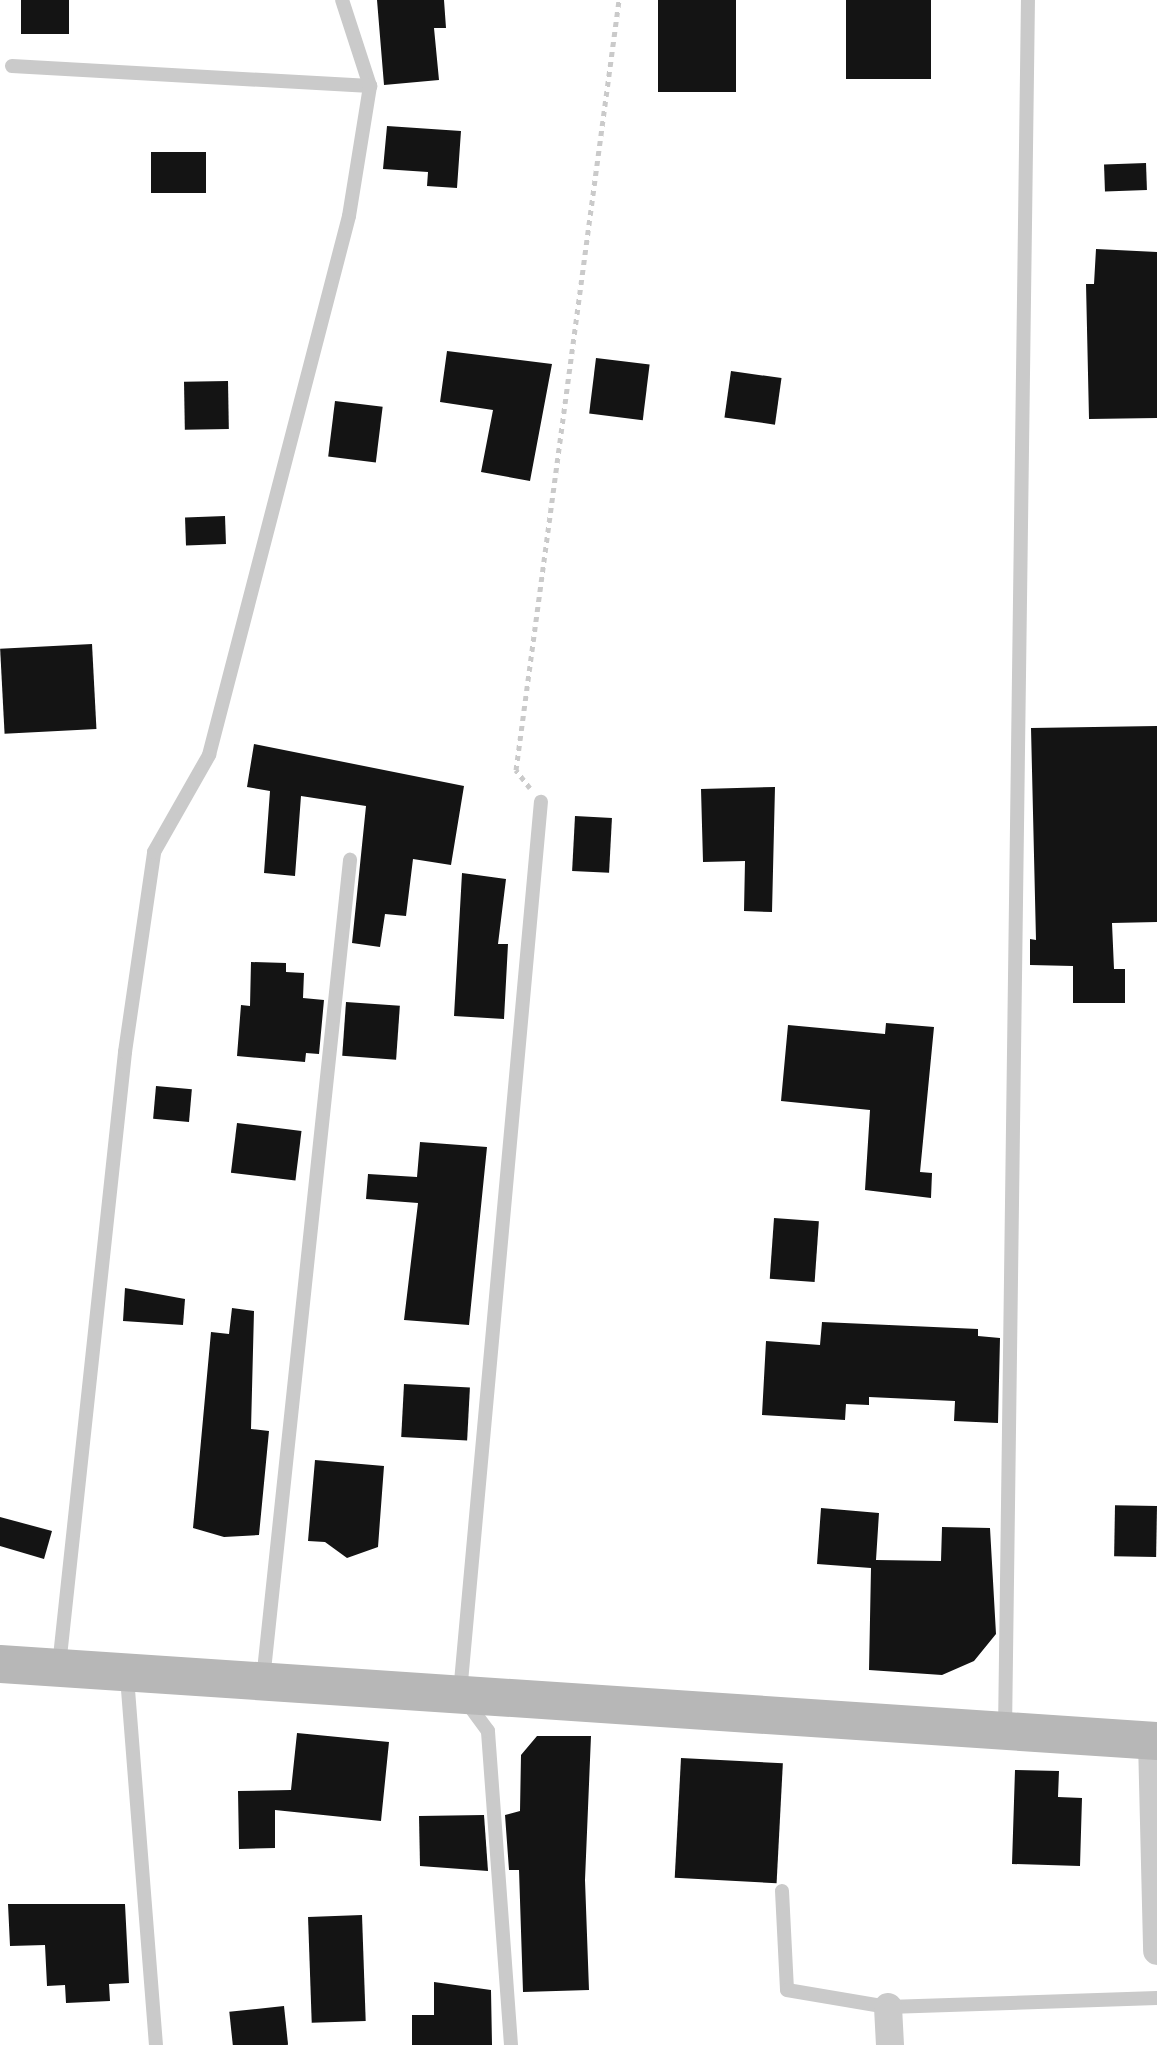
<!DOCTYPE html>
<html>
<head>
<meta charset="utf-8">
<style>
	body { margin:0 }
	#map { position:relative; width:1157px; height:2045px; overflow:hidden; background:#fff; font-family:Jost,sans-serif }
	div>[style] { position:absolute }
	.building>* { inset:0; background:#141414; transform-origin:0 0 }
	.path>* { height:5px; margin-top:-2.5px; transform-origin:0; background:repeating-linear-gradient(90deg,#cacaca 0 5px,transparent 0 10px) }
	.lane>* { height:14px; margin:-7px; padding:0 7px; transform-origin:7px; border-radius:7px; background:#cacaca }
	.street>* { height:28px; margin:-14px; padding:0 14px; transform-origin:14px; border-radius:14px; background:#cacaca }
	.secondary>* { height:38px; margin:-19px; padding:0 19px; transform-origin:19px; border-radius:19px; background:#b7b7b7 }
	span { translate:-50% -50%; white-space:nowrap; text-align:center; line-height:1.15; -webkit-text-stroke:10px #fff; paint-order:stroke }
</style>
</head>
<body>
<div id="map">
	<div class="building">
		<div style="left:21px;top:0;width:48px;height:34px"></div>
		<div style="clip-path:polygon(377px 0,444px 0,446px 28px,434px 28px,439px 80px,384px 85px)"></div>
		<div style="left:658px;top:0;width:78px;height:92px"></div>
		<div style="left:846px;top:0;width:85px;height:79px"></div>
		<div style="clip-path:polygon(387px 126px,461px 131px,457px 188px,427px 186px,428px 172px,383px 169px)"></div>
		<div style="left:151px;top:152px;width:55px;height:41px"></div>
		<div style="left:1146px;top:163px;width:27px;height:42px;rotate:88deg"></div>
		<div style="clip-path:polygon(1096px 249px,1157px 252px,1157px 418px,1089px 419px,1086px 284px,1094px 284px)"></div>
		<div style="clip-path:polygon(447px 351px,552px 364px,530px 481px,481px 472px,493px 410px,440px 402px)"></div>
		<div style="left:596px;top:358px;width:54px;height:56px;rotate:7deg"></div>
		<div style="left:731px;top:371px;width:51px;height:47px;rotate:8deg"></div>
		<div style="left:228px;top:381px;width:48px;height:44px;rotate:89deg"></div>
		<div style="left:335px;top:401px;width:48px;height:56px;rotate:7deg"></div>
		<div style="left:225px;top:516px;width:28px;height:40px;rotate:88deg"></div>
		<div style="left:92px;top:644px;width:85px;height:92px;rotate:87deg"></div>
		<div style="clip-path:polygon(1157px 726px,1157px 922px,1112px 923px,1114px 969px,1125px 969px,1125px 1003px,1073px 1003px,1073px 966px,1030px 965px,1030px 939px,1036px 940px,1031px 728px)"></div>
		<div style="clip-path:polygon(254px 744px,464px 786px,451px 865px,413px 859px,406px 916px,385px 914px,380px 947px,352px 943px,366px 806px,301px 796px,295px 876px,264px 873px,270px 791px,247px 787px)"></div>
		<div style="clip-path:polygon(775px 787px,772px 912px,744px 911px,745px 861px,703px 862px,701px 789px)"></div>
		<div style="left:575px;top:816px;width:37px;height:55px;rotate:3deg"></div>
		<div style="clip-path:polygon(462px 873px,506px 879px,498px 944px,508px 944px,504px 1019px,454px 1016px)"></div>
		<div style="clip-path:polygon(251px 962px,286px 963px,286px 972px,304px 973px,303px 998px,324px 1000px,319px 1054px,306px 1053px,305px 1062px,237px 1056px,241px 1005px,250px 1006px)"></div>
		<div style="left:346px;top:1002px;width:54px;height:54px;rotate:4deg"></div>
		<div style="clip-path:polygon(886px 1023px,934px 1027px,920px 1172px,932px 1173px,931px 1198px,865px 1190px,870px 1110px,781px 1101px,788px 1025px,885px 1034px)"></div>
		<div style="left:156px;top:1086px;width:36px;height:33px;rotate:5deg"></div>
		<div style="left:237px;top:1123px;width:65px;height:50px;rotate:7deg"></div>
		<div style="clip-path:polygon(420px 1142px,487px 1147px,469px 1325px,404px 1320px,418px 1203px,366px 1199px,368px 1174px,417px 1177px)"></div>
		<div style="left:774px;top:1218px;width:45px;height:61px;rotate:4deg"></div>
		<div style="clip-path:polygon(125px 1288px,185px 1299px,183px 1325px,123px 1321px)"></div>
		<div style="clip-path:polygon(232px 1308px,254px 1311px,251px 1429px,269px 1431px,259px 1535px,224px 1537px,193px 1528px,211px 1332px,229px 1334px)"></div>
		<div style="clip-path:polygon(822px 1322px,978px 1329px,978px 1336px,1000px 1338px,998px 1423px,954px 1421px,955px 1401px,869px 1397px,869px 1405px,846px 1404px,845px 1420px,762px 1415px,766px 1341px,820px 1345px)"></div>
		<div style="left:404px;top:1384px;width:66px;height:53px;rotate:3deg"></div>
		<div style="clip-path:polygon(315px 1460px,384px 1466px,378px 1547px,347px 1558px,325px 1542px,308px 1541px)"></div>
		<div style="left:1157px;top:1506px;width:51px;height:42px;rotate:91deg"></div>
		<div style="clip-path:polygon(821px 1508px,879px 1513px,876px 1560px,941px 1561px,942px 1527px,990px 1528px,996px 1634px,974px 1661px,942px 1675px,869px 1670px,871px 1568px,817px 1564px)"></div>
		<div style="clip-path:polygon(0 1517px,52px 1531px,44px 1559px,0 1546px)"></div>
		<div style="clip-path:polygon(297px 1733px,389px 1742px,381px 1821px,275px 1810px,275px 1848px,239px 1849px,238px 1791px,291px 1790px)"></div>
		<div style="clip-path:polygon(537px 1736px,591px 1736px,585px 1880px,589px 1990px,523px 1992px,519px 1870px,509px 1870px,505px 1815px,520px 1811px,521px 1755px)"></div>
		<div style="left:681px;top:1758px;width:102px;height:120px;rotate:3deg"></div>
		<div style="clip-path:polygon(1015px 1770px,1059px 1771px,1058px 1797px,1082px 1798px,1080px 1866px,1012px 1864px)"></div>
		<div style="clip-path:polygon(484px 1815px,488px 1871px,420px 1866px,419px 1816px)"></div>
		<div style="clip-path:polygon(8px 1904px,125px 1904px,129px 1983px,109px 1984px,110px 2001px,66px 2003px,65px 1985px,47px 1986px,45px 1945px,10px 1946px)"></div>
		<div style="left:362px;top:1915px;width:106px;height:54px;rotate:88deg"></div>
		<div style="clip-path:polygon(434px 1982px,491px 1990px,492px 2045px,412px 2045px,412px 2015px,434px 2015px)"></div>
		<div style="left:284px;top:2006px;width:39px;height:55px;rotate:84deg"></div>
	</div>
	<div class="path">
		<div style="left:530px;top:788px;width:23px;rotate:-128deg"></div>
		<div style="left:516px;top:770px;width:777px;rotate:-82.38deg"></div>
	</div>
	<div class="lane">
		<div style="left:12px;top:66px;width:359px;rotate:3.2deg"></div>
		<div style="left:370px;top:86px;width:90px;rotate:-108deg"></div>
		<div style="left:59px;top:1666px;width:618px;rotate:-83.86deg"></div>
		<div style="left:125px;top:1052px;width:202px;rotate:-81.7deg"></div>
		<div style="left:154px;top:852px;width:112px;rotate:-60.4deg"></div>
		<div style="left:209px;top:755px;width:557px;rotate:-75.44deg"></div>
		<div style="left:349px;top:216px;width:132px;rotate:-80.8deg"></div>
		<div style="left:127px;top:1677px;width:369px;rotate:85.5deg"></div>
		<div style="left:263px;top:1680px;width:825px;rotate:-83.94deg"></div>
		<div style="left:1005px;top:1731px;width:1731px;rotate:-89.24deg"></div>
		<div style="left:782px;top:1891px;width:99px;rotate:87.1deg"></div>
		<div style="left:787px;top:1990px;width:102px;rotate:9.6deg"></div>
		<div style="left:888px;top:2007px;width:269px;rotate:-1.9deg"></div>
		<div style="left:511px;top:2045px;width:315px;rotate:-94.2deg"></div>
		<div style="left:488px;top:1731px;width:47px;rotate:-126.4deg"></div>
		<div style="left:460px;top:1693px;width:895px;rotate:-84.81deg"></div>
	</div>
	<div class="street">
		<div style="left:1152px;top:1741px;width:210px;rotate:88.6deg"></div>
		<div style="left:888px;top:2007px;width:38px;rotate:87deg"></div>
	</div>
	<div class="secondary">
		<div style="left:0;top:1664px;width:1160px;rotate:3.81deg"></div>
	</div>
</div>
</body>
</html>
